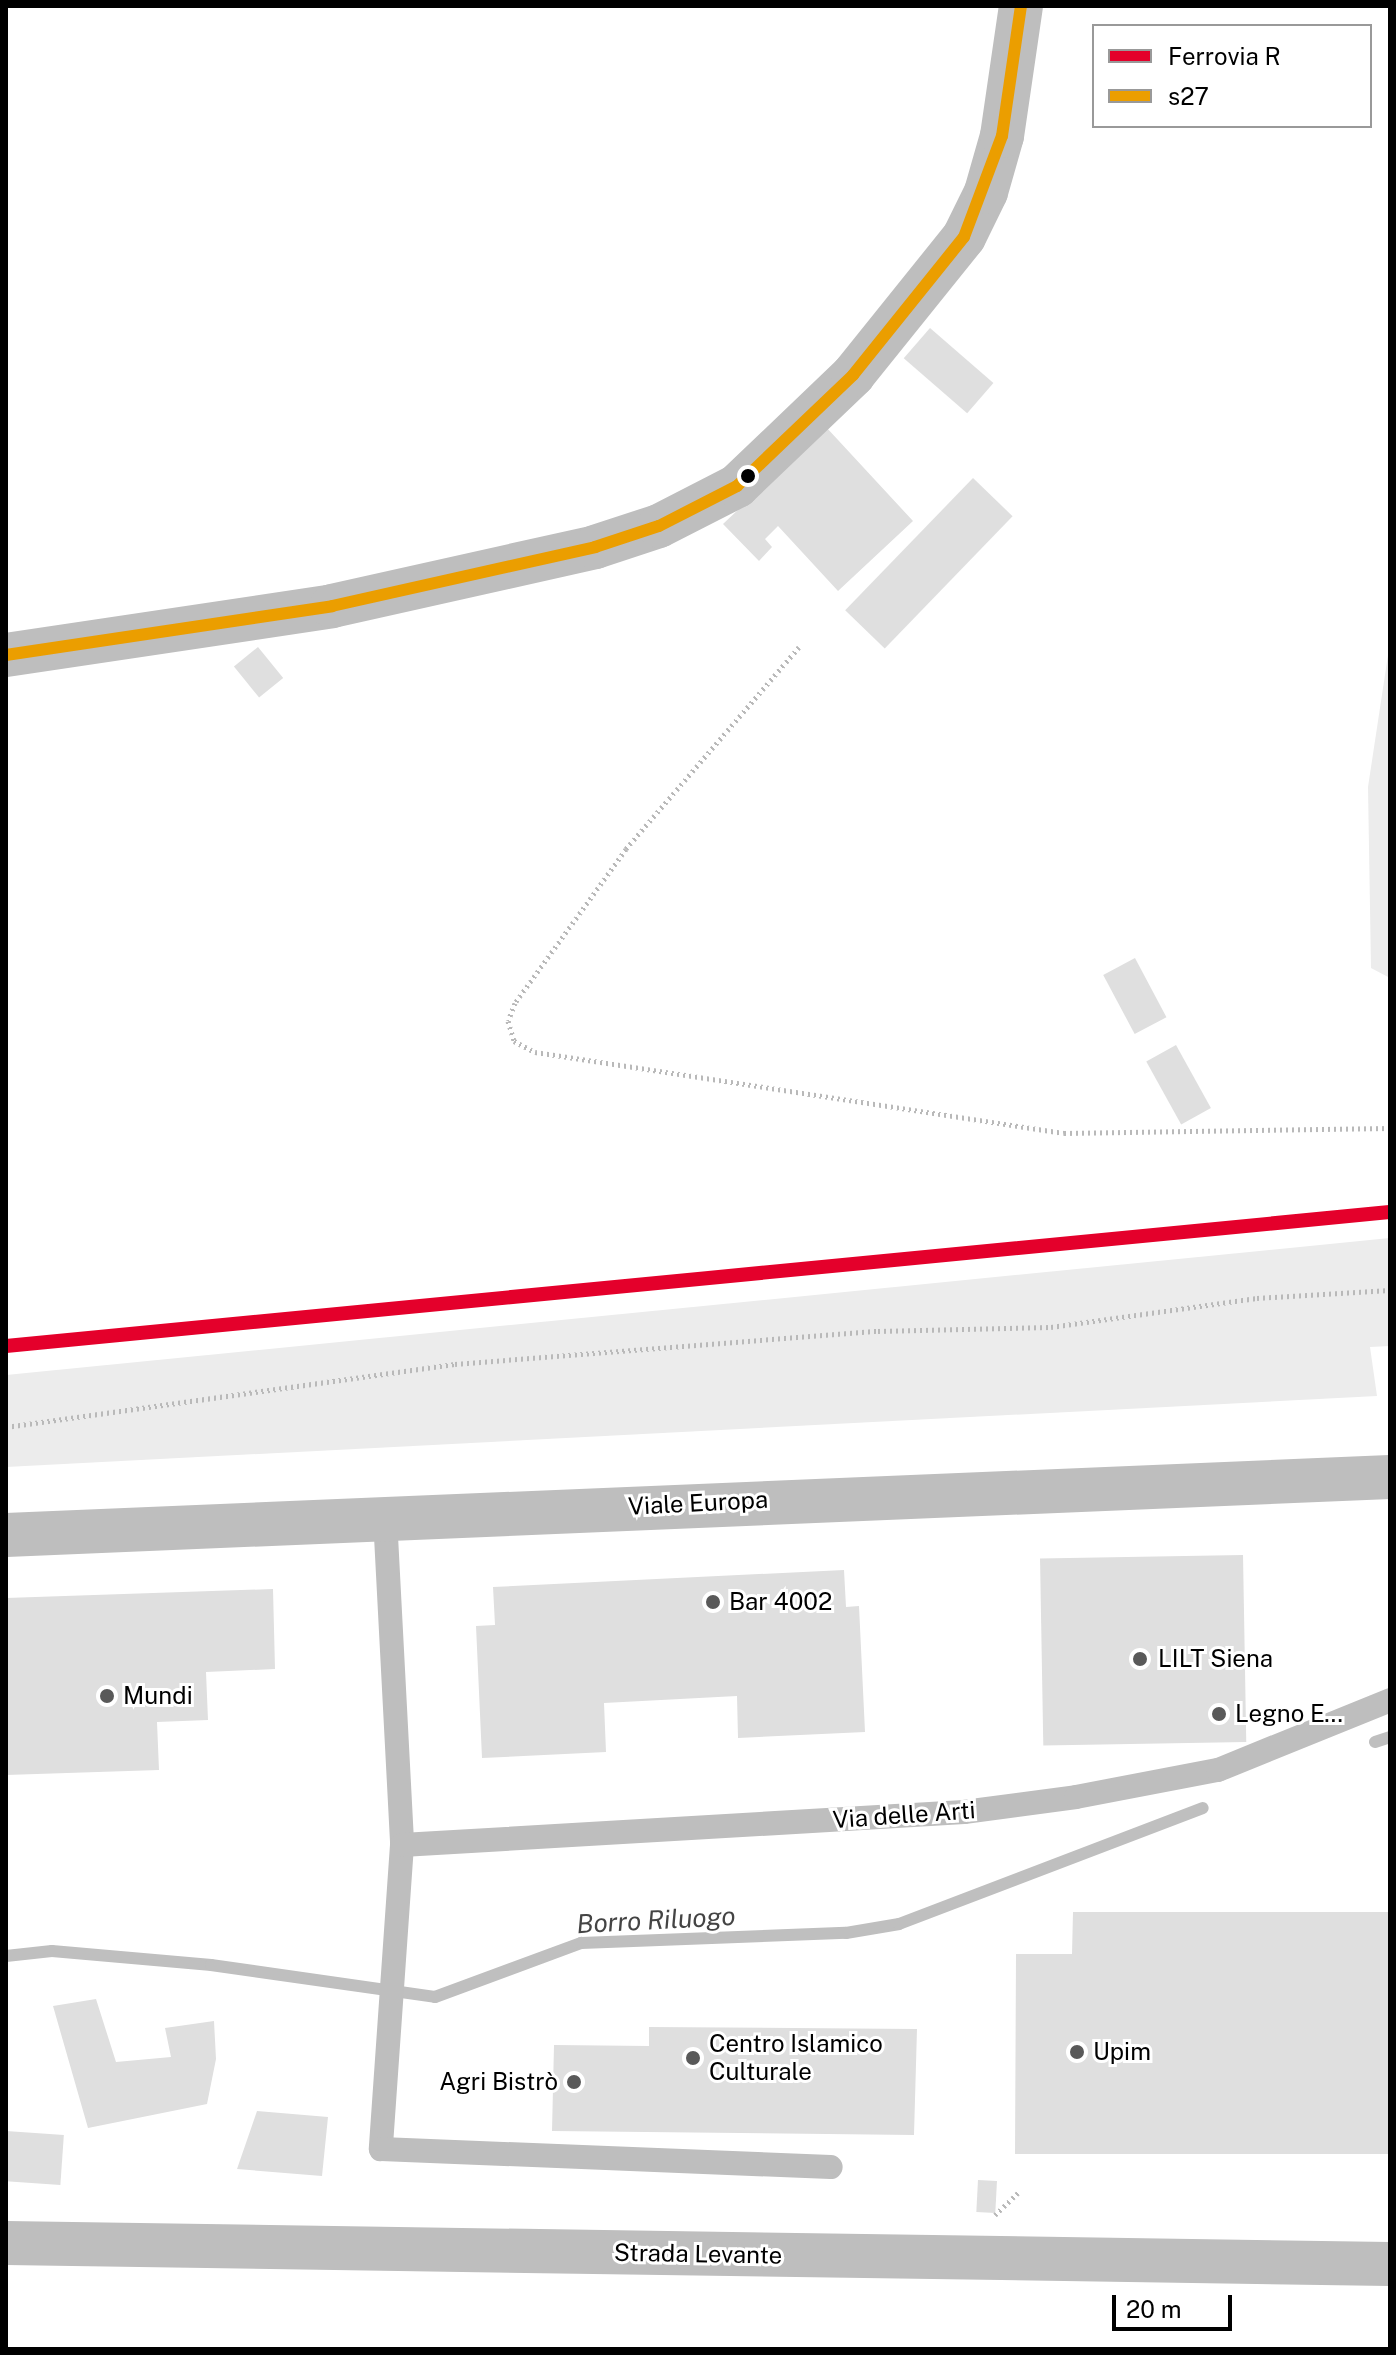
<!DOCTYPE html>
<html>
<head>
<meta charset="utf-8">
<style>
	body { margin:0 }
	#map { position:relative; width:1396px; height:2355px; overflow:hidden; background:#fff; font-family:"Public Sans",sans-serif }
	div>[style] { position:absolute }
	.green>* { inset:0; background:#ececec }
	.stream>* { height:12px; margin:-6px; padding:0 6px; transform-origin:6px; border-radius:6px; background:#bfbfbf }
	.building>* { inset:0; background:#dfdfdf; transform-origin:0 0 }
	.path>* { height:5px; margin-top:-2.5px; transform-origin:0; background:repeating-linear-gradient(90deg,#b9b9b9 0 2px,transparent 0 6px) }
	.lane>* { height:24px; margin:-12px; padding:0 12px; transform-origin:12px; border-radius:12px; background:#bebebe }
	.street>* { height:44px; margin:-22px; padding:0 22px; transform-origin:22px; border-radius:22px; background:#bebebe }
	.primary>* { height:44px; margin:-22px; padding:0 22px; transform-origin:22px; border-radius:22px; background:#bebebe }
	.bus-1>* { height:12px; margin:-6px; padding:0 6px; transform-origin:6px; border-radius:6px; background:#eb9e00 }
	.rail-1>* { height:14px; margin:-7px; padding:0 7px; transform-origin:7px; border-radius:7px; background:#e4002b }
	.dots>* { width:22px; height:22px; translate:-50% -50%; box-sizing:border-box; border:4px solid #fff; border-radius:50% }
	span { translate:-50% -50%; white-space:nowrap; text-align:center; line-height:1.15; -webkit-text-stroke:6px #fff; paint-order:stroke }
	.street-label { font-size:24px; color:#000 }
	.poi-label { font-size:24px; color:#000 }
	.left { translate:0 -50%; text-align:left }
	.right { translate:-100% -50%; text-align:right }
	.water-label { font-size:26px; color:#444; font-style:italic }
	.frame { position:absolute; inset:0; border:8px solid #000; pointer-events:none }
	.legend { position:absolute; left:1092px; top:24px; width:280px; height:104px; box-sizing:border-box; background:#fff; border:2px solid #999; margin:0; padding:10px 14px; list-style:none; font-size:24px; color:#000 }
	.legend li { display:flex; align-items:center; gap:16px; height:40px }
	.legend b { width:40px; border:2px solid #999 }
	.scale { position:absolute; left:1112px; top:2295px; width:120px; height:36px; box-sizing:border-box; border:4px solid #000; border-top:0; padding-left:10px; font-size:24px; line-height:28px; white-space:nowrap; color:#000; -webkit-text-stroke:6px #fff; paint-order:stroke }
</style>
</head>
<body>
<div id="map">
	<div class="green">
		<div style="clip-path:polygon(1390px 642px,1390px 978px,1371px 968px,1368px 787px)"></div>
		<div style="clip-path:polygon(1390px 1238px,1390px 1346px,1370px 1347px,1377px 1396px,6px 1467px,6px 1375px)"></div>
	</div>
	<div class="stream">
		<div style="left:1375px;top:1742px;width:16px;rotate:-18deg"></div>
		<div style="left:6px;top:1956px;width:46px;rotate:-6.2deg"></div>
		<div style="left:52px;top:1951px;width:160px;rotate:5deg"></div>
		<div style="left:211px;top:1965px;width:226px;rotate:8.1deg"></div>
		<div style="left:435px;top:1997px;width:156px;rotate:-20.3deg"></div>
		<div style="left:581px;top:1943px;width:265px;rotate:-2.2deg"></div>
		<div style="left:846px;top:1933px;width:54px;rotate:-9.6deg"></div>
		<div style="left:899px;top:1924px;width:325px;rotate:-20.9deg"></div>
	</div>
	<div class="building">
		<div style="left:930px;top:328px;width:84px;height:40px;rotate:41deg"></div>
		<div style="clip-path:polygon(826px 427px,913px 521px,838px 591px,778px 526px,765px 539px,772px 547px,759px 561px,723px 524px)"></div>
		<div style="left:973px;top:478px;width:55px;height:184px;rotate:44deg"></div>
		<div style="left:258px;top:647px;width:40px;height:31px;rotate:51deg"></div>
		<div style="left:1135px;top:958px;width:67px;height:36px;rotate:62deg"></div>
		<div style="left:1176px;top:1045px;width:72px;height:34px;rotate:61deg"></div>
		<div style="left:1243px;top:1555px;width:187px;height:203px;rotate:89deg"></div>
		<div style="clip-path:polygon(844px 1570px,846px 1607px,859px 1606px,865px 1732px,738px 1738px,737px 1696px,604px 1703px,606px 1752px,482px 1758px,476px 1626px,495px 1625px,493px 1587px)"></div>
		<div style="clip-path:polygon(273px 1589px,275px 1669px,206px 1672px,208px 1720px,157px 1722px,159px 1770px,6px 1775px,6px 1598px)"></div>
		<div style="clip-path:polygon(1073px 1912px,1390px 1912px,1390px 2154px,1015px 2154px,1016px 1954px,1072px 1954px)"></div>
		<div style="clip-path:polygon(96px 1999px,116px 2062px,171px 2057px,165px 2028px,214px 2021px,216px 2059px,207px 2104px,88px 2128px,53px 2006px)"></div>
		<div style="clip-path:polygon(649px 2027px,917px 2029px,914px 2135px,552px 2131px,554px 2045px,649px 2046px)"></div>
		<div style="clip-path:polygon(257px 2111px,328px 2117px,322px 2176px,237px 2169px)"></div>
		<div style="left:6px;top:2131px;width:58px;height:50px;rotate:4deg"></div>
		<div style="left:978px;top:2180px;width:19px;height:32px;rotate:3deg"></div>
	</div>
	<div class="path">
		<div style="left:799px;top:647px;width:266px;rotate:130.6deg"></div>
		<div style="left:626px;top:849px;width:190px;rotate:125.8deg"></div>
		<div style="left:515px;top:1003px;width:19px;rotate:111deg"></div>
		<div style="left:508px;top:1021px;width:21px;rotate:73deg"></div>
		<div style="left:514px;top:1041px;width:24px;rotate:28deg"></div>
		<div style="left:535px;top:1052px;width:535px;rotate:8.71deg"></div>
		<div style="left:1064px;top:1133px;width:326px;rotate:-0.9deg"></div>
		<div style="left:6px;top:1427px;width:453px;rotate:-8deg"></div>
		<div style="left:455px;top:1364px;width:424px;rotate:-4.5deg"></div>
		<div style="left:878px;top:1331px;width:173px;rotate:-1.3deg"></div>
		<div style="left:1051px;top:1327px;width:208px;rotate:-8deg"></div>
		<div style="left:1257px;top:1298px;width:133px;rotate:-3.4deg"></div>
		<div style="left:995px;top:2215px;width:35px;rotate:-44deg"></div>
	</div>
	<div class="lane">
		<div style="left:385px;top:1517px;width:328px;rotate:87deg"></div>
		<div style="left:402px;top:1845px;width:305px;rotate:94deg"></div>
		<div style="left:381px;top:2149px;width:450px;rotate:2.3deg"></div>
		<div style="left:402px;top:1845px;width:563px;rotate:-3.36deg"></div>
		<div style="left:964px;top:1812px;width:113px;rotate:-7.6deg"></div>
		<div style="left:1076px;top:1797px;width:145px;rotate:-10.8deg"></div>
		<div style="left:1218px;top:1770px;width:186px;rotate:-22.1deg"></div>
	</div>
	<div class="street">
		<div style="left:6px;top:655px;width:330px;rotate:-8.5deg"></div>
		<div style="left:332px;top:606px;width:270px;rotate:-12.6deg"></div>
		<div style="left:595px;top:547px;width:67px;rotate:-18.2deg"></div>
		<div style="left:659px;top:526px;width:88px;rotate:-27.1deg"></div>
		<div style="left:737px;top:486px;width:161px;rotate:-43.7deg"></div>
		<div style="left:853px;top:375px;width:177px;rotate:-51.2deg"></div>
		<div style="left:964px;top:237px;width:50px;rotate:-63.9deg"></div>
		<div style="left:986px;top:192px;width:58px;rotate:-74.1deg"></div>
		<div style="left:1002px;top:136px;width:131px;rotate:-81.7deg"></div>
		<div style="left:6px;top:1535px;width:1385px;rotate:-2.4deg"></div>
	</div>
	<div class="primary">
		<div style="left:6px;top:2243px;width:1384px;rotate:0.87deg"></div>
	</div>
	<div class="bus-1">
		<div style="left:6px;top:655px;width:330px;rotate:-8.5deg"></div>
		<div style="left:332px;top:606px;width:270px;rotate:-12.6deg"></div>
		<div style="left:595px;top:547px;width:67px;rotate:-18.2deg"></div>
		<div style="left:659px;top:526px;width:88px;rotate:-27.1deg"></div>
		<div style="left:737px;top:486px;width:161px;rotate:-43.7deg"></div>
		<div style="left:853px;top:375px;width:177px;rotate:-51.2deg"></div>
		<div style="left:964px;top:237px;width:108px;rotate:-69.4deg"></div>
		<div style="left:1002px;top:136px;width:131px;rotate:-81.7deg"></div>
	</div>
	<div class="rail-1">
		<div style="left:6px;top:1346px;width:1390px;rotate:-5.53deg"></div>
	</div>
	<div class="dots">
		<div style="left:748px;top:476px;background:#000"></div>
		<div style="left:713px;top:1602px;background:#595959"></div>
		<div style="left:1140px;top:1659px;background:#595959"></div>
		<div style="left:107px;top:1696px;background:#595959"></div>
		<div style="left:1219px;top:1714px;background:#595959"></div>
		<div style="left:1077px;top:2052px;background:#595959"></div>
		<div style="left:693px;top:2058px;background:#595959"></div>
		<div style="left:574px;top:2082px;background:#595959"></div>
	</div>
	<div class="street-label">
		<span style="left:698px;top:1503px;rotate:-3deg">Viale Europa</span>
		<span style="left:904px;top:1815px;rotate:-4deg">Via delle Arti</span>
		<span style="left:698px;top:2254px;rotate:1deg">Strada Levante</span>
	</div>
	<div class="poi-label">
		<span class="left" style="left:729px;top:1602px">Bar 4002</span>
		<span class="left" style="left:1158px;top:1659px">LILT Siena</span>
		<span class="left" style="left:123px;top:1696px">Mundi</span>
		<span class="left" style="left:1235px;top:1714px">Legno E...</span>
		<span class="left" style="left:709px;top:2058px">Centro Islamico<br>Culturale</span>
		<span class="left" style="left:1093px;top:2052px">Upim</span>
		<span class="right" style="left:558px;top:2082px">Agri Bistrò</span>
	</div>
	<div class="water-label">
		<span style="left:656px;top:1920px;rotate:-3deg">Borro Riluogo</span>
	</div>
	<div class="frame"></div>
	<ul class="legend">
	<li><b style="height:10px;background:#e4002b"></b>Ferrovia R</li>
	<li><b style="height:10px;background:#eb9e00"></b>s27</li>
	</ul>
	<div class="scale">20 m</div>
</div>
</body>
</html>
